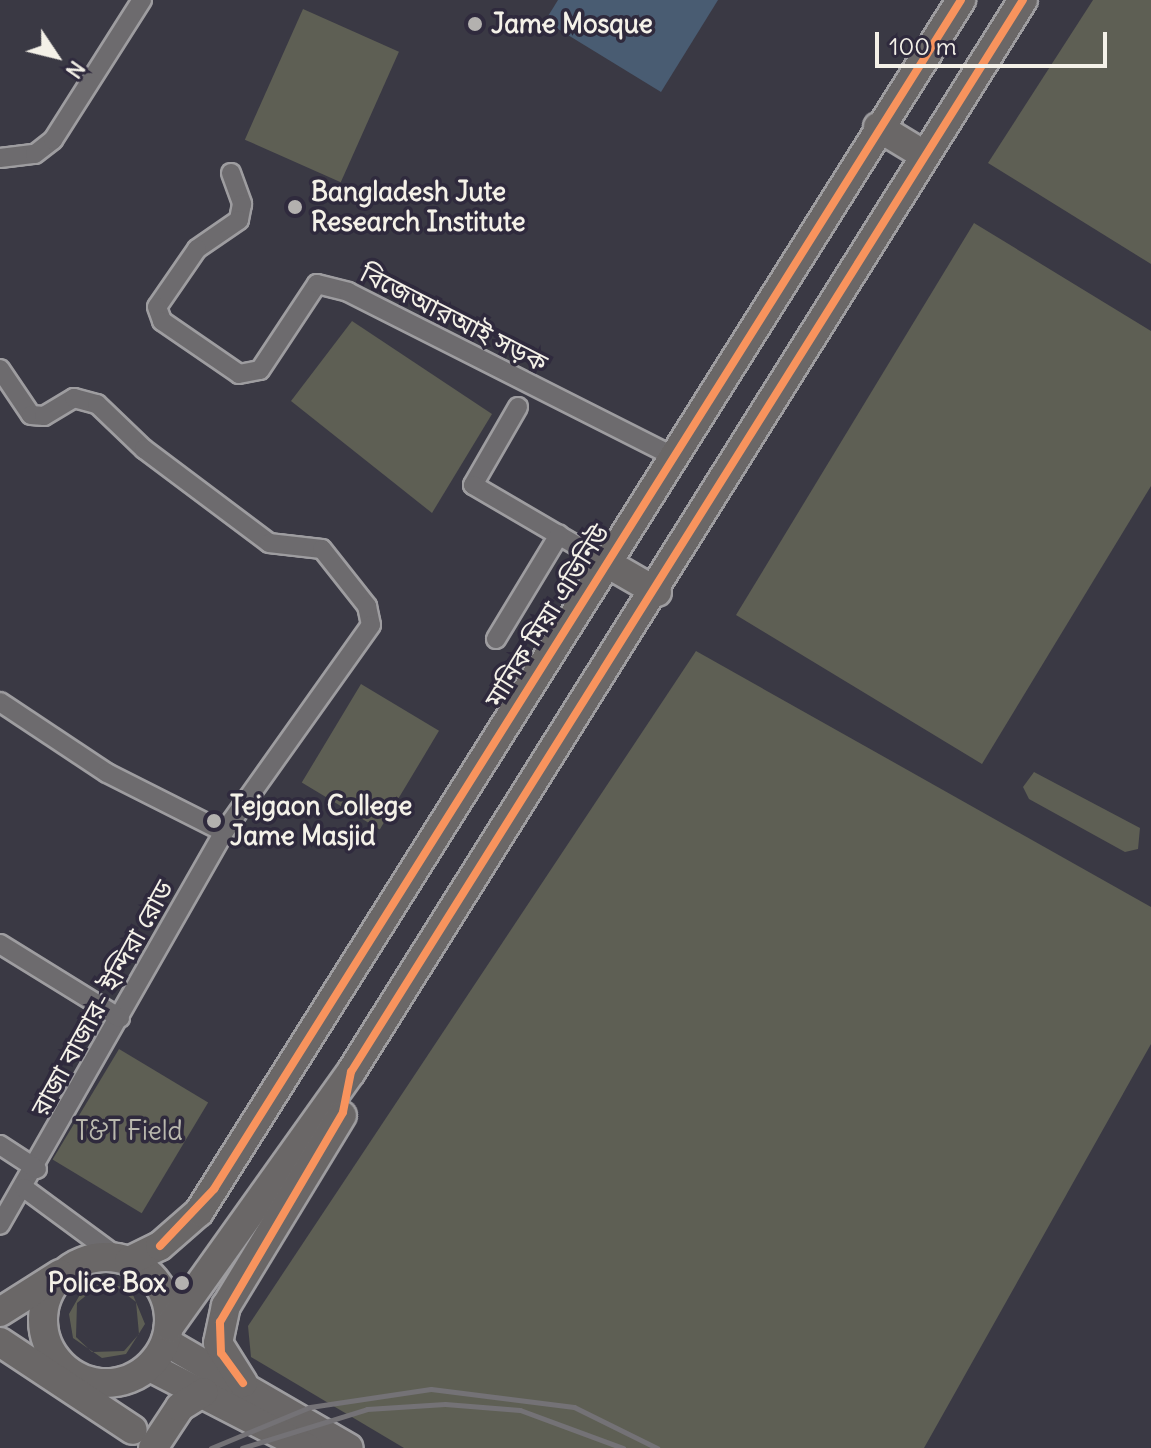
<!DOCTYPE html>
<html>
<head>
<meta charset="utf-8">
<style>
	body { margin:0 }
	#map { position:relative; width:1151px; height:1448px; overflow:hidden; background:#3a3944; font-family:Delius,"Noto Sans Bengali",sans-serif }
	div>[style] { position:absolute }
	.green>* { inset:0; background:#5e5f54; transform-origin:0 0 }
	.water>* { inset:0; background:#495c72 }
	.roads { filter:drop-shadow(2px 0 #9e9da0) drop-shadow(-2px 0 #9e9da0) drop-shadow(0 2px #9e9da0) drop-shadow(0 -2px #9e9da0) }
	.minor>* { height:18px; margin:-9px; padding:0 9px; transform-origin:9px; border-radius:9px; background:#6d6b6e }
	.primary>* { height:28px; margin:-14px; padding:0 14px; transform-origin:14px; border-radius:14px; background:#6a6767 }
	.trunk>* { height:28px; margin:-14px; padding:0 14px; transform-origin:14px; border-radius:14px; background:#6a6767 }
	.trunk>.ring { margin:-14px; padding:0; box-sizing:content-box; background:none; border:28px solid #6a6767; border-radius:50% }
	.rail>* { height:5px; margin:-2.5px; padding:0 2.5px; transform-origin:2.5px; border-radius:2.5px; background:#747276 }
	.cycleway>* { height:8px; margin:-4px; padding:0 4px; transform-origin:4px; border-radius:4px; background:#f8935d }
	.dots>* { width:22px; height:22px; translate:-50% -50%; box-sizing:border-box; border:4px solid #2f2a3d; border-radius:50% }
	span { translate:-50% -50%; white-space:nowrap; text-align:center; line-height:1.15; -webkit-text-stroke:7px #2f2a3d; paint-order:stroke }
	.poi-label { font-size:26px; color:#f4f1e8; font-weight:700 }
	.left { translate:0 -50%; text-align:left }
	.right { translate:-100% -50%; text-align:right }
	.street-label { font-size:26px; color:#f4f1e8 }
	.park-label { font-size:26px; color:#bab9ae }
	.north { position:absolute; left:16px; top:16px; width:80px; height:80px; -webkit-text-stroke:6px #2f2a3d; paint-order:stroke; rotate:125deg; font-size:22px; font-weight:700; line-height:32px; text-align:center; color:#f4f1e8 }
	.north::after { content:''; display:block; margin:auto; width:28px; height:36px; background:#f4f1e8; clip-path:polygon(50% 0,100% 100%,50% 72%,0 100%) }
	.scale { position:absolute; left:875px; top:32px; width:232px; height:36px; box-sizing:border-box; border:4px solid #f4f1e8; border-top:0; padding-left:10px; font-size:24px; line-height:28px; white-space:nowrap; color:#f4f1e8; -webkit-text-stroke:6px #2f2a3d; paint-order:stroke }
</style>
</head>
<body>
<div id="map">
	<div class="green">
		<div style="clip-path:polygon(1093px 0,1151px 0,1151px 264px,988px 163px)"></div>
		<div style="left:303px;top:9px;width:105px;height:143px;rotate:24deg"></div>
		<div style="clip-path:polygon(974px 223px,1151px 331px,1151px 486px,982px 764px,736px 615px)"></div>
		<div style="clip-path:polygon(352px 321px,492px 414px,432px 513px,291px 401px)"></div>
		<div style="clip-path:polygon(696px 651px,1151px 907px,1151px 1044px,924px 1448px,404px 1448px,251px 1357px,248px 1326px)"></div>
		<div style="left:361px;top:684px;width:91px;height:115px;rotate:31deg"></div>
		<div style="clip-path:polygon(1034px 772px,1140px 828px,1138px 849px,1125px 852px,1029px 799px,1023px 787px)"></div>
		<div style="left:119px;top:1049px;width:104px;height:129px;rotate:31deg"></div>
		<div style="clip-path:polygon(evenodd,106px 1282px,131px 1290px,145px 1324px,126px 1354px,102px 1358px,73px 1338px,69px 1314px,82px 1291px,106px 1282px,95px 1288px,118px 1288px,136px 1302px,139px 1334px,124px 1351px,92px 1352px,76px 1337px,77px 1303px,95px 1288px)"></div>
	</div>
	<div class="water">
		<div style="clip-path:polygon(558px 0,718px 0,661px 92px,545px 21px)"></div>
	</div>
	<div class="roads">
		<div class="minor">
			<div style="left:0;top:158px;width:35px;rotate:-7deg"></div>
			<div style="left:35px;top:154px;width:23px;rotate:-38deg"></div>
			<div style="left:53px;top:140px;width:166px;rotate:-57.6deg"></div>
			<div style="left:231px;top:173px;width:33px;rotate:70deg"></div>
			<div style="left:242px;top:204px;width:16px;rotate:101deg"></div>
			<div style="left:239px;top:220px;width:51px;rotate:145.4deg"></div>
			<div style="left:197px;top:249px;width:70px;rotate:124.6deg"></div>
			<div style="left:157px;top:307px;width:15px;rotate:70deg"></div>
			<div style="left:162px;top:321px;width:93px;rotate:34.5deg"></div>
			<div style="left:239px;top:374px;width:21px;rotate:-11deg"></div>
			<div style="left:260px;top:370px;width:103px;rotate:-56.5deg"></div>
			<div style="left:317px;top:284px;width:32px;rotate:14deg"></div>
			<div style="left:348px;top:292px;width:362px;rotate:26.8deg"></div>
			<div style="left:0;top:369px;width:55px;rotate:56deg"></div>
			<div style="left:31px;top:415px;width:13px;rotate:4deg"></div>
			<div style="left:44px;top:416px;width:35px;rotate:-31deg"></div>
			<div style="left:74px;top:398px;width:24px;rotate:15deg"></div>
			<div style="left:97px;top:404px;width:65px;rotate:43.8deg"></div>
			<div style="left:144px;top:449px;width:156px;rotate:36.9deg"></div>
			<div style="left:269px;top:543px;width:53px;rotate:6.5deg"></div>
			<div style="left:322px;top:549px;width:73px;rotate:51.7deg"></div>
			<div style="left:367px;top:606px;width:19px;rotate:78deg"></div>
			<div style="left:371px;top:625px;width:254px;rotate:125.4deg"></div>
			<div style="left:518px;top:407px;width:90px;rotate:120deg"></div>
			<div style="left:473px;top:485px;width:153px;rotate:30.3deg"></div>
			<div style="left:496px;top:639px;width:122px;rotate:-58.8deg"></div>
			<div style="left:0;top:702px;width:128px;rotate:33.6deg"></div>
			<div style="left:107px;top:773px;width:131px;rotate:26.8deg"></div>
			<div style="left:224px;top:832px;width:452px;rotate:119.7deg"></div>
			<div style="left:0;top:944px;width:141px;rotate:31.7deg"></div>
			<div style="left:0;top:1145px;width:44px;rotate:33deg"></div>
			<div style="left:24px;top:1188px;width:118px;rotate:36.4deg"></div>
		</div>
		<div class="primary">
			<div style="left:166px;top:1342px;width:211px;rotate:30.1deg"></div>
			<div style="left:150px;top:1367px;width:177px;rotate:27.3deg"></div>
		</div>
		<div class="trunk">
			<div style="left:878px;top:127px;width:54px;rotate:31.3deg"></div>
			<div style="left:605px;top:562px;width:60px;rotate:30deg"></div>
			<div class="ring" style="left:43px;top:1257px;width:98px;height:98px"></div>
			<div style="left:129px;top:1261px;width:34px;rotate:-26deg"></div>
			<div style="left:160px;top:1246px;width:52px;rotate:-41.1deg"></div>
			<div style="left:199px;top:1212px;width:1432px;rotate:-57.84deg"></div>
			<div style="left:0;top:1312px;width:71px;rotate:-32.3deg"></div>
			<div style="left:169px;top:1327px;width:313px;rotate:-54.5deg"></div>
			<div style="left:351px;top:1072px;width:1265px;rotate:-57.92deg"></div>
			<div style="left:0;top:1342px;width:159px;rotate:33.5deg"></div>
			<div style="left:243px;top:1383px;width:47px;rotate:-122deg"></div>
			<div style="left:218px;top:1343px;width:38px;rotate:-78deg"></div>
			<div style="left:226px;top:1306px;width:223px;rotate:-58.7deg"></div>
			<div style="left:153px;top:1448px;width:49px;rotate:-56.6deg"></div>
			<div style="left:180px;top:1407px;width:28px;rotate:-32deg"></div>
		</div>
	</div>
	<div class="rail">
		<div style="left:211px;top:1448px;width:107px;rotate:-22.5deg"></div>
		<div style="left:310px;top:1407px;width:122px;rotate:-8.5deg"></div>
		<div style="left:431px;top:1389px;width:144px;rotate:7.2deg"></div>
		<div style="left:574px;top:1407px;width:93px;rotate:26.3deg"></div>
		<div style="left:242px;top:1448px;width:131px;rotate:-17.3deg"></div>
		<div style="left:367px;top:1409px;width:78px;rotate:-3.7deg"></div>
		<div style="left:445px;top:1404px;width:75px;rotate:4.6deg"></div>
		<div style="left:520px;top:1410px;width:110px;rotate:20.3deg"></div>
	</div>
	<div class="cycleway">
		<div style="left:160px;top:1246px;width:79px;rotate:-46.5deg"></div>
		<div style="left:214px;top:1189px;width:1404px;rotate:-57.86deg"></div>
		<div style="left:243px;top:1383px;width:37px;rotate:-126deg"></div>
		<div style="left:221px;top:1353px;width:31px;rotate:-92deg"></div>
		<div style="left:220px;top:1322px;width:243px;rotate:-59.6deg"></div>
		<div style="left:343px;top:1112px;width:41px;rotate:-78.7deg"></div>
		<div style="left:351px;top:1072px;width:1265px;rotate:-57.92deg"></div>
	</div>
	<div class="dots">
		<div style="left:475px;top:24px;background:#b3b1af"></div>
		<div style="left:295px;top:207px;background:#b3b1af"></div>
		<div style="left:214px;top:821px;background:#b3b1af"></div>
		<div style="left:182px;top:1283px;background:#b3b1af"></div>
	</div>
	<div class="poi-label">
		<span class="left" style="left:491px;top:24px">Jame Mosque</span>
		<span class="left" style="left:311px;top:207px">Bangladesh Jute<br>Research Institute</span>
		<span class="left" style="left:230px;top:821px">Tejgaon College<br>Jame Masjid</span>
		<span class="right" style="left:166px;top:1283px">Police Box</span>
	</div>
	<div class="street-label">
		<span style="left:454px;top:318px;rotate:27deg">বিজেআরআই সড়ক</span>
		<span style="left:547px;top:616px;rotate:-58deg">মানিক মিয়া এভিনিউ</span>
		<span style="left:102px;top:998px;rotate:-61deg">রাজা বাজার- ইন্দিরা রোড</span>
	</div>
	<div class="park-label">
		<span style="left:129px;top:1131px">T&amp;T Field</span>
	</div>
	<div class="north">N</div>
	<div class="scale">100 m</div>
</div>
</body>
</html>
